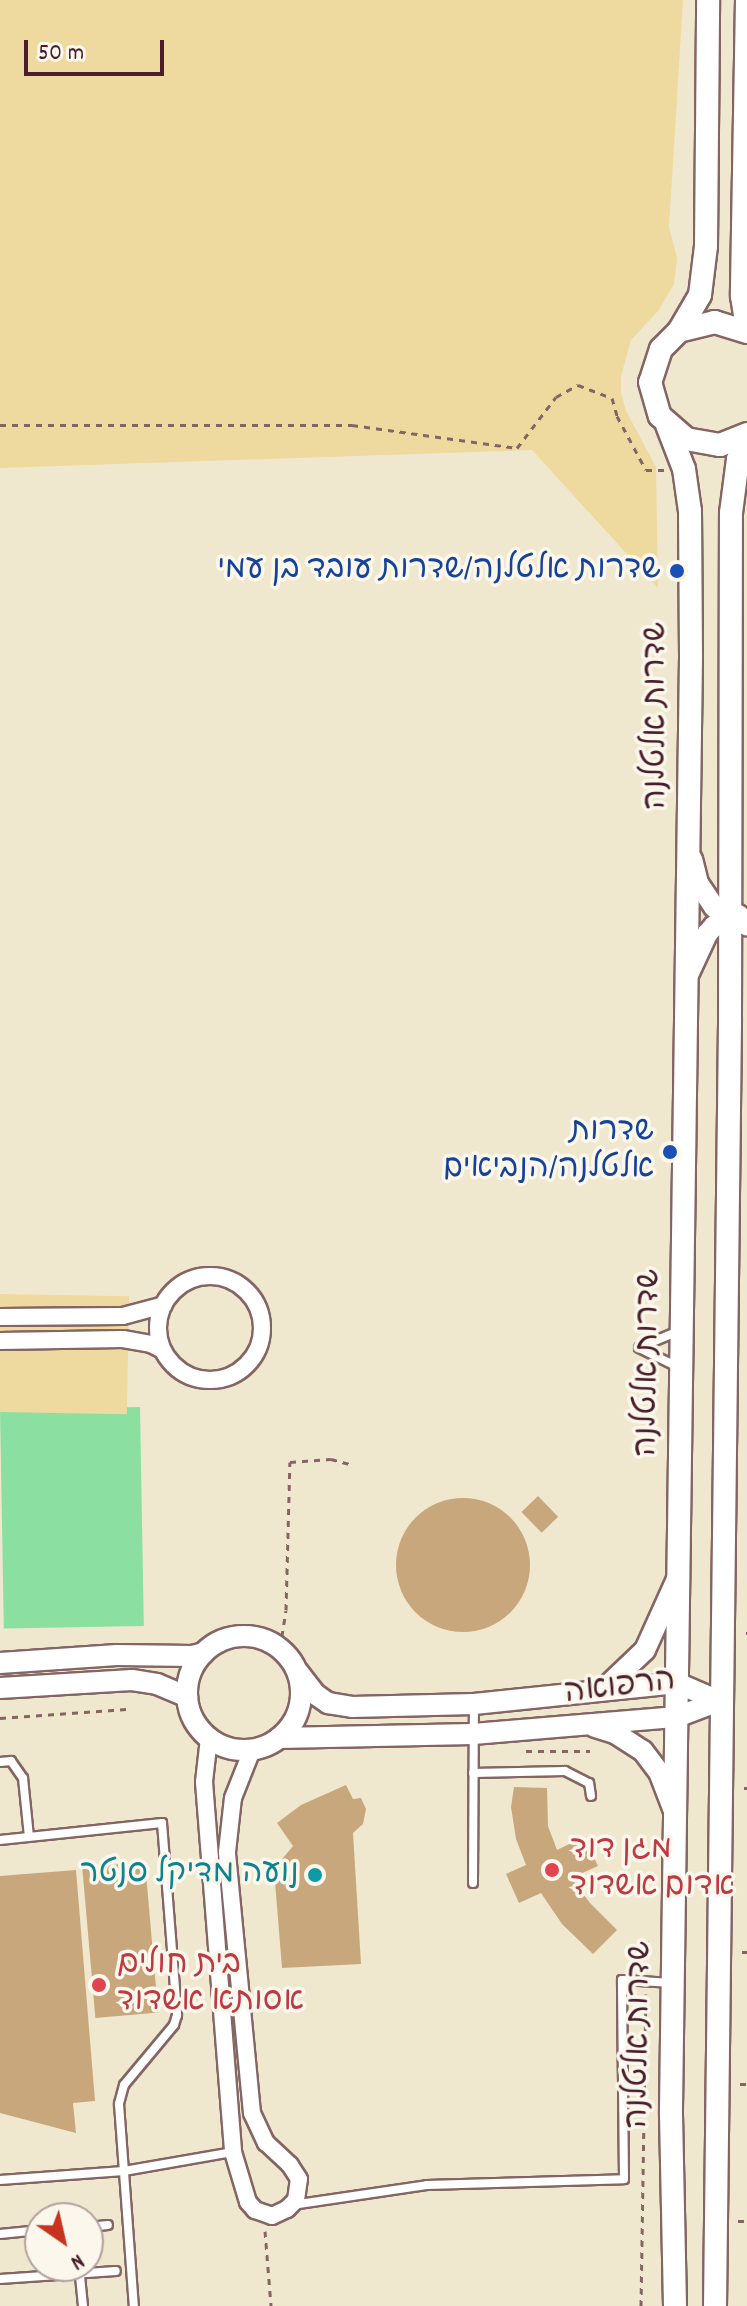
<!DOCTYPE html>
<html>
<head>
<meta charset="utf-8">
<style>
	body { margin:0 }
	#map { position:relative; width:747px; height:2306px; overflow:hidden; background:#f0e8ce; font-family:Dekko,"Playpen Sans Hebrew",sans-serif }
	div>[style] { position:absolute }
	.green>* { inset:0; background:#8adfa1; transform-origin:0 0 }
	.sand>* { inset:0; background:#eeda9e; transform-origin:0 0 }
	.building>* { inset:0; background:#c8a77c; transform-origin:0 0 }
	.round { border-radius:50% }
	.path>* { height:3px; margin-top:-1.5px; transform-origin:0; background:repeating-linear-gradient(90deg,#846564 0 6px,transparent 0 12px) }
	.roads { filter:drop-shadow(2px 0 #846564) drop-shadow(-2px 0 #846564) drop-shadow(0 2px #846564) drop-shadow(0 -2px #846564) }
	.service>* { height:8px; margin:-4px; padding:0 4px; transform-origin:4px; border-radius:4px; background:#fff }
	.minor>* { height:16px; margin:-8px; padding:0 8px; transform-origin:8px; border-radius:8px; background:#fff }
	.minor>.ring { margin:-8px; padding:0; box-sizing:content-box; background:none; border:16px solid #fff; border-radius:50% }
	.tertiary>* { height:20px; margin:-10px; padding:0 10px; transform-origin:10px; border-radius:10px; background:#fff }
	.tertiary>.ring { margin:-10px; padding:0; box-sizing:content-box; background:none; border:20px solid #fff; border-radius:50% }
	.secondary>* { height:22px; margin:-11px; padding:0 11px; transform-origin:11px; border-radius:11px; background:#fff }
	.dots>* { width:22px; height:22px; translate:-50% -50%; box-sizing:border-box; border:4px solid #fbf7ec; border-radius:50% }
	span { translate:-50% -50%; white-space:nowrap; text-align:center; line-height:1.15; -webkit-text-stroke:7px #fbf7ec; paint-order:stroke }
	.transit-label { font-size:32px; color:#164399 }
	.right { translate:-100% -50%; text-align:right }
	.street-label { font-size:32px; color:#4a1f2b }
	.health-label { font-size:32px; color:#be3a42 }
	.left { translate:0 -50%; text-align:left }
	.culture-label { font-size:32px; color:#0d838f }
	.north { position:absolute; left:24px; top:2202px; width:80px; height:80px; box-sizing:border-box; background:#fbf7ec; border:2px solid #b4a19f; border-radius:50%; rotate:146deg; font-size:22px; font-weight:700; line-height:32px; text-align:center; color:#4a1f2b }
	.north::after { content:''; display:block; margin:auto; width:28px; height:36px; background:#c8321e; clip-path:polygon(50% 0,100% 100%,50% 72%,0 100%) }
	.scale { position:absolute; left:24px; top:40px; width:140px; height:36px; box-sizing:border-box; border:4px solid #4a1f2b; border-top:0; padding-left:10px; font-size:24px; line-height:28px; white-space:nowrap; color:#4a1f2b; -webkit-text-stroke:6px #fbf7ec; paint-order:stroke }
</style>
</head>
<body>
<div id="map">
	<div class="green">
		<div style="left:140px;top:1407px;width:219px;height:140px;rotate:89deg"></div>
	</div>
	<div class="sand">
		<div style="clip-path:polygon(0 0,683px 0,669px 227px,677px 258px,674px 284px,659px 310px,631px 340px,621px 376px,621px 393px,626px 411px,656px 467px,658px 588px,532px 450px,0 468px)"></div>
		<div style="left:0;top:1294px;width:129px;height:118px;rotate:1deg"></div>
	</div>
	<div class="building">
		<div style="left:538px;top:1496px;width:29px;height:23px;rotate:46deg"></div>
		<div class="round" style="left:396px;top:1498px;width:134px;height:134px"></div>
		<div style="clip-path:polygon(346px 1785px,353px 1799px,361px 1798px,366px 1809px,363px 1824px,353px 1833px,361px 1964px,282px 1968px,275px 1882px,278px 1864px,293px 1846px,277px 1823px,301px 1805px)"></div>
		<div style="clip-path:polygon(514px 1787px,547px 1788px,548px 1826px,557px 1850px,584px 1837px,598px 1866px,571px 1878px,590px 1903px,617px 1930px,593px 1954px,562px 1924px,541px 1893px,519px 1903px,506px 1874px,526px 1865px,516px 1839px,511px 1807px)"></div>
		<div style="left:145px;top:1862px;width:151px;height:63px;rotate:85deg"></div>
		<div style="clip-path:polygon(76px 1870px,95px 2101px,73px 2103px,76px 2133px,0 2113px,0 1876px)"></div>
	</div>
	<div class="path">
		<div style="left:0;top:425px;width:352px"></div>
		<div style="left:352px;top:425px;width:167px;rotate:7.9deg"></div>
		<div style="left:517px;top:448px;width:64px;rotate:-52.6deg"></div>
		<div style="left:556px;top:397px;width:25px;rotate:-29deg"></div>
		<div style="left:578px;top:385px;width:36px;rotate:21deg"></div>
		<div style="left:612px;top:398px;width:19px;rotate:74deg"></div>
		<div style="left:617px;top:416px;width:61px;rotate:61.8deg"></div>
		<div style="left:646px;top:470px;width:18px"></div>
		<div style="left:746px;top:1633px;width:1px"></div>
		<div style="left:280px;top:1648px;width:38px;rotate:-81deg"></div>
		<div style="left:286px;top:1610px;width:148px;rotate:-88.5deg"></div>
		<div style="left:290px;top:1462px;width:41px;rotate:-4.2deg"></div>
		<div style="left:331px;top:1459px;width:23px;rotate:15deg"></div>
		<div style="left:0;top:1718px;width:127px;rotate:-4.1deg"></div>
		<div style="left:526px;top:1751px;width:64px"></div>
		<div style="left:744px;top:1788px;width:3px"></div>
		<div style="left:742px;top:1952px;width:5px"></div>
		<div style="left:646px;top:1970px;width:34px;rotate:-88deg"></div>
		<div style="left:740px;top:2084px;width:7px"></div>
		<div style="left:738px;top:2221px;width:9px"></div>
		<div style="left:265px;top:2231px;width:75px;rotate:85.4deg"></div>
		<div style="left:641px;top:2306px;width:312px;rotate:-89.1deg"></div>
	</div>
	<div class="roads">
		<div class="service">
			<div style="left:640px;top:1347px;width:42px;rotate:-22.3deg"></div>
			<div style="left:639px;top:1348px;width:43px;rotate:26deg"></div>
			<div style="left:0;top:1762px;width:11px;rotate:-5deg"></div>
			<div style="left:11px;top:1761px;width:21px;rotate:55deg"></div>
			<div style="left:23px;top:1778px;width:59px;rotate:84.2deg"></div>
			<div style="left:473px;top:1773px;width:92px;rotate:-1.2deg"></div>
			<div style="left:565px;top:1771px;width:27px;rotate:27deg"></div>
			<div style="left:589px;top:1783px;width:13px;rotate:81deg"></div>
			<div style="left:0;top:1840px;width:163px;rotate:-6deg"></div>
			<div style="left:162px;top:1823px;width:193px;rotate:85.5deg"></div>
			<div style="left:177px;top:2015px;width:10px;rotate:107deg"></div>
			<div style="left:174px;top:2025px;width:78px;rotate:129.8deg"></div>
			<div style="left:124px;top:2085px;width:20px;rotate:105deg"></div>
			<div style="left:119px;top:2104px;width:203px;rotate:85.8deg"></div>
			<div style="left:473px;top:1883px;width:178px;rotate:-89.7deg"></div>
			<div style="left:0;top:2180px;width:124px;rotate:-4.2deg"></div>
			<div style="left:124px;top:2171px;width:111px;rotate:-9.9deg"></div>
			<div style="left:292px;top:2205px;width:136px;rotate:-8.4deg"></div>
			<div style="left:427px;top:2185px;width:197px;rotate:-1.7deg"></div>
			<div style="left:624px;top:2179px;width:199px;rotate:-90.6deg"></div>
			<div style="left:622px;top:1980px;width:51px;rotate:3.4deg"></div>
			<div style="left:88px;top:2227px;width:20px;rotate:-6deg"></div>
			<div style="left:0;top:2234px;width:40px;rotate:-5.7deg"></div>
			<div style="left:79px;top:2266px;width:40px;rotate:84.3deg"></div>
			<div style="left:0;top:2279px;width:116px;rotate:-3.9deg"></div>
		</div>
		<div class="minor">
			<div class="ring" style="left:158px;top:1276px;width:88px;height:88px"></div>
			<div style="left:0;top:1317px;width:123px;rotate:-0.5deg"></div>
			<div style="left:123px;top:1316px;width:42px;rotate:-15deg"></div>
			<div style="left:0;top:1341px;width:123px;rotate:-0.9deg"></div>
			<div style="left:123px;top:1339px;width:28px;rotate:10deg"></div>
			<div style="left:151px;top:1344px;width:13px;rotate:27deg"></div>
			<div style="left:209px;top:1738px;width:44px;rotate:96.5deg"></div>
			<div style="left:204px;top:1782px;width:371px;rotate:85.5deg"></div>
			<div style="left:233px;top:2152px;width:52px;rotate:73.3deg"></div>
			<div style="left:248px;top:2202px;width:11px;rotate:49deg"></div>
			<div style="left:255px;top:2210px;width:18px;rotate:19deg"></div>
			<div style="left:272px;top:2216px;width:17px;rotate:-25deg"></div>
			<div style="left:287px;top:2209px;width:13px;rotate:-45deg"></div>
			<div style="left:296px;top:2200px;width:21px;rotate:-82deg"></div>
			<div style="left:299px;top:2179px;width:17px;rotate:-123deg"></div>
			<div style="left:290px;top:2165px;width:33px;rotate:-137deg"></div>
			<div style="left:266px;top:2143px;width:33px;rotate:-115deg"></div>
			<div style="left:252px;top:2113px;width:262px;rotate:-95.5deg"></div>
			<div style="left:227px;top:1852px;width:54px;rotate:-83.7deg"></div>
			<div style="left:233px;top:1798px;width:52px;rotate:-68.4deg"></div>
		</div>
		<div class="tertiary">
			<div style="left:692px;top:859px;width:25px;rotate:76deg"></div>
			<div style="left:698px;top:883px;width:29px;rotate:56deg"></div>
			<div style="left:714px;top:907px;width:38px;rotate:29deg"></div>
			<div style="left:688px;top:975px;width:45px;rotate:-65.1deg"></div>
			<div style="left:707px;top:934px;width:11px;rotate:-49deg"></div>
			<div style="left:714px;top:926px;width:27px;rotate:-24deg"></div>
			<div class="ring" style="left:187px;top:1636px;width:94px;height:94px"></div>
			<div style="left:0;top:1663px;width:117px;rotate:-3.9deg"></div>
			<div style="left:117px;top:1655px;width:75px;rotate:0.8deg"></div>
			<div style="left:192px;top:1656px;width:12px;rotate:-14deg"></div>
			<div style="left:298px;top:1672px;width:28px;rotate:52deg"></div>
			<div style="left:315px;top:1694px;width:16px;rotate:35deg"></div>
			<div style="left:328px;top:1703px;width:24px;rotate:9deg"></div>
			<div style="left:352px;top:1707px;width:122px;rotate:-1.4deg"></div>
			<div style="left:474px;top:1704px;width:204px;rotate:-5.9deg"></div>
			<div style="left:677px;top:1683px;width:46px;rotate:23.2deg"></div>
			<div style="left:0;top:1688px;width:132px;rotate:-3.5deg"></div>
			<div style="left:132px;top:1680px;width:25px;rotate:9deg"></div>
			<div style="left:157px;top:1684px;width:33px;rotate:23deg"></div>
			<div style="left:603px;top:1690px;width:58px;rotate:-43.6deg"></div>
			<div style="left:645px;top:1650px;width:78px;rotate:-65.7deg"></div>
			<div style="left:595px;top:1727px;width:21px;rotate:17deg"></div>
			<div style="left:615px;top:1733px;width:33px;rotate:33deg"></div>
			<div style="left:643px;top:1751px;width:26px;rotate:53deg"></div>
			<div style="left:659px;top:1772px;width:39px;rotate:69deg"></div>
			<div style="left:279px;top:1738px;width:194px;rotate:-1.2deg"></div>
			<div style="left:473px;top:1734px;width:205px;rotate:-4.8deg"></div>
			<div style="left:677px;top:1717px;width:45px;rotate:-20.9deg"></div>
		</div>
		<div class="secondary">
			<div style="left:747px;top:0;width:296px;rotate:91deg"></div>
			<div style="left:742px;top:296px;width:30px;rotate:81deg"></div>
			<div style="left:679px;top:331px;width:42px;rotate:-59.7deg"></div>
			<div style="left:700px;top:295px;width:49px;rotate:-83deg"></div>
			<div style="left:706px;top:246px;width:246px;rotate:-89.5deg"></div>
			<div style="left:747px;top:332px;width:34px;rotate:-163deg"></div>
			<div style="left:715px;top:322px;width:37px;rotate:166deg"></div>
			<div style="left:679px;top:331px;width:25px;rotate:135deg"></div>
			<div style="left:661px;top:349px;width:35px;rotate:108deg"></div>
			<div style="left:650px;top:382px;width:35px;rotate:74deg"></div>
			<div style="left:660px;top:416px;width:35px;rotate:41deg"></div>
			<div style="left:686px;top:439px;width:35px;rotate:10deg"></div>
			<div style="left:720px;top:445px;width:29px;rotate:-22deg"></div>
			<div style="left:667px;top:425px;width:47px;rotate:68.9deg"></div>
			<div style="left:684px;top:469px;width:42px;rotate:81.9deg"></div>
			<div style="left:690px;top:511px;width:147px;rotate:89.6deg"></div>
			<div style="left:691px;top:658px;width:1457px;rotate:90.79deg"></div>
			<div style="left:671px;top:2115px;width:191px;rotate:88.8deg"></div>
			<div style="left:715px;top:2306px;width:1287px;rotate:-89.33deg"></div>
			<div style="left:730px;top:1019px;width:506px;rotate:-89.89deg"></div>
			<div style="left:731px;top:513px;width:54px;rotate:-82.6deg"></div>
			<div style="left:738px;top:459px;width:22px;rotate:-66deg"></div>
		</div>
	</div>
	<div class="dots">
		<div style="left:677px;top:571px;background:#1a4fb4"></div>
		<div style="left:670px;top:1152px;background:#1a4fb4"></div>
		<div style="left:552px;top:1870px;background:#e0444e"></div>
		<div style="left:315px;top:1875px;background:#0f9aa8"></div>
		<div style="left:99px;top:1985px;background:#e0444e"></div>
	</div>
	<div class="transit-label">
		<span class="right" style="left:661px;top:571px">שדרות אלטלנה/שדרות עובד בן עמי</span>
		<span class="right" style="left:654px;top:1152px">שדרות<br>אלטלנה/הנביאים</span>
	</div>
	<div class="street-label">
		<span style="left:658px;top:716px;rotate:-90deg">שדרות אלטלנה</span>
		<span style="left:650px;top:1363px;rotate:-89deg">שדרות אלטלנה</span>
		<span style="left:620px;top:1689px;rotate:-7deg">הרפואה</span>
		<span style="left:641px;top:2035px;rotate:-89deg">שדרות אלטלנה</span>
	</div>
	<div class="health-label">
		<span class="left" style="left:570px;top:1870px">מגן דוד<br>אדום אשדוד</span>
		<span class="left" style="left:117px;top:1985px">בית חולים<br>אסותא אשדוד</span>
	</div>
	<div class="culture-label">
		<span class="right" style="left:299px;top:1875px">נועה מדיקל סנטר</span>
	</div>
	<div class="north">N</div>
	<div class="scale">50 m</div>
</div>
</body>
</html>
